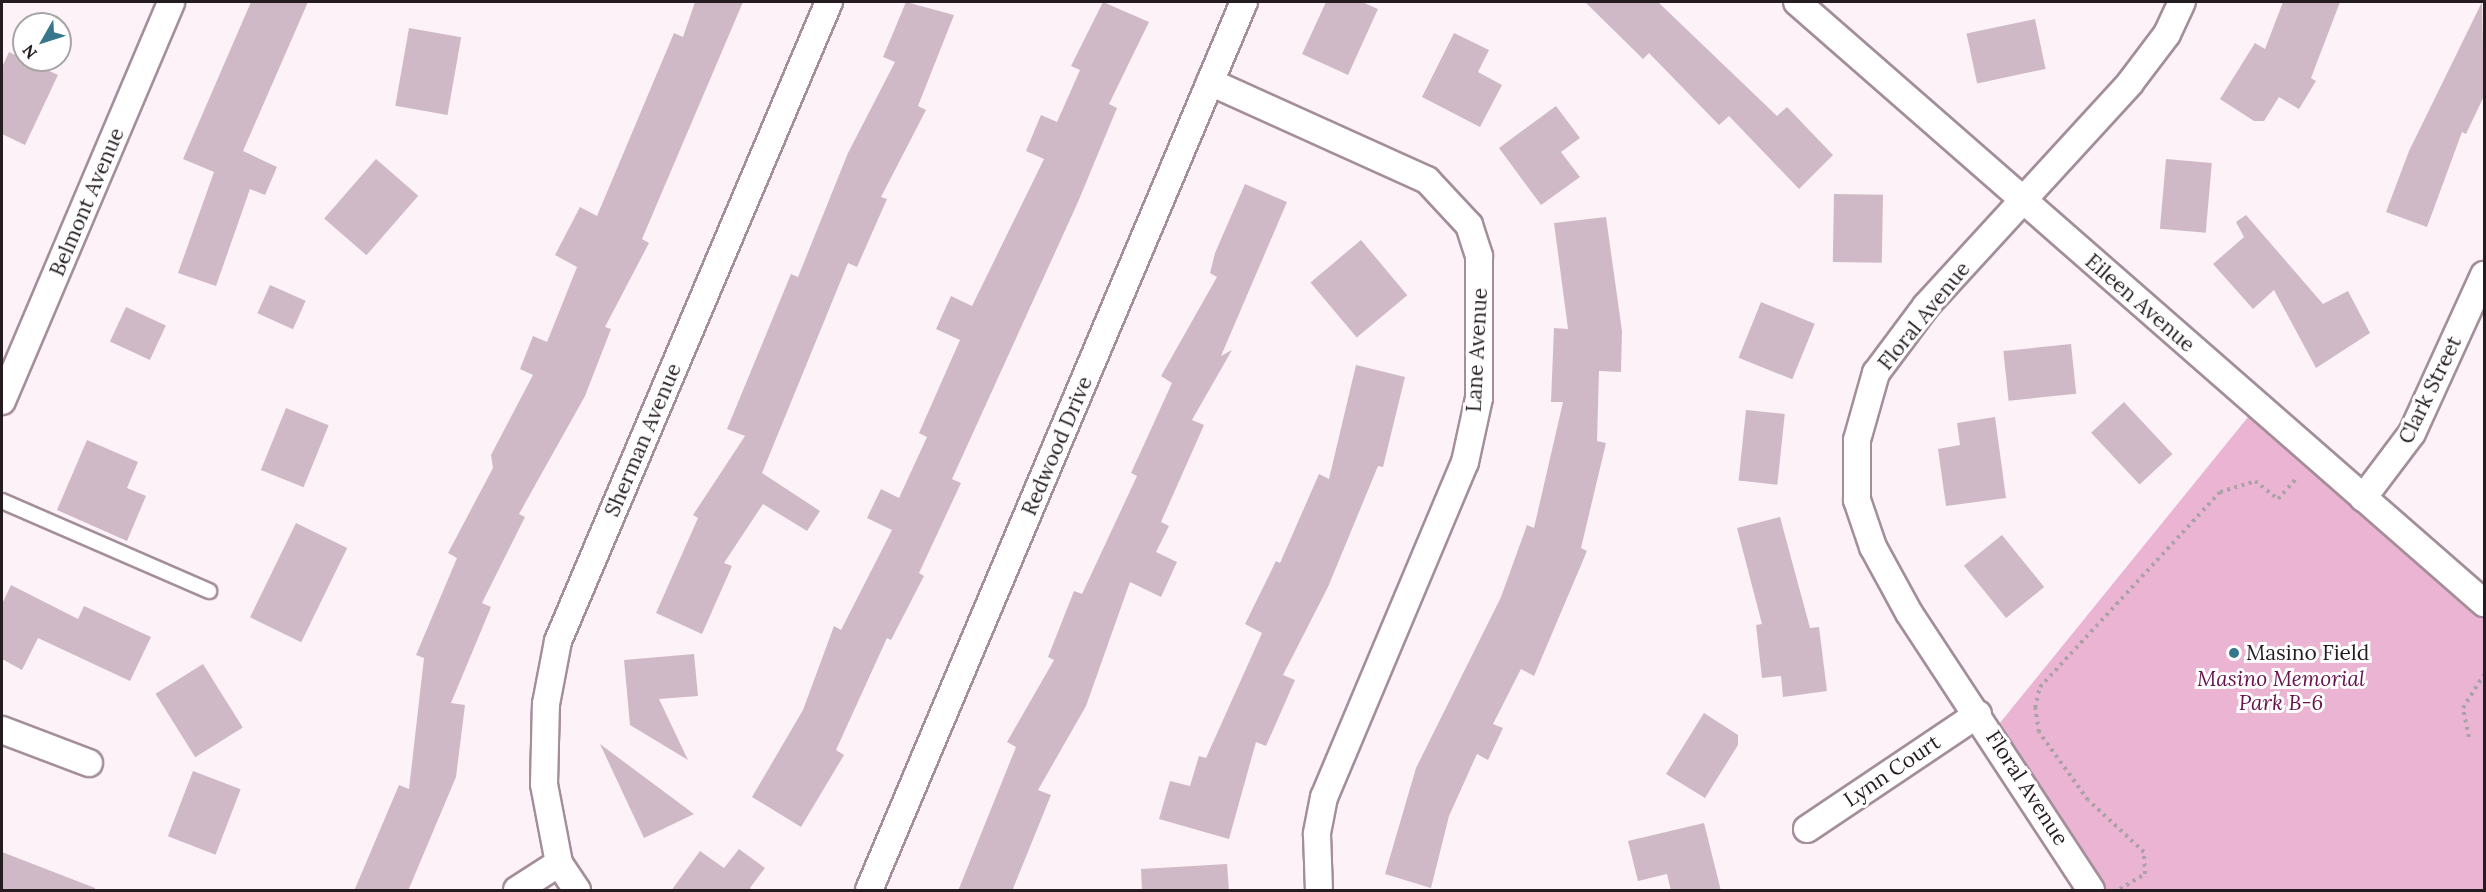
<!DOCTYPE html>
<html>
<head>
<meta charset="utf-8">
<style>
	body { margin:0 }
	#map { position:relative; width:2486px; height:892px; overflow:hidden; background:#fcf2f8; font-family:Lora,serif }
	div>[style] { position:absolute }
	.green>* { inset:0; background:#eab4d2 }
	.building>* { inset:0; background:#d0b9c6; transform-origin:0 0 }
	.path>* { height:4px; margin-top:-2px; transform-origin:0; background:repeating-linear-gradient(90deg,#aba2a7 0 3px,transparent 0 7.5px) }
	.roads { filter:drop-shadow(2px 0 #a48e9a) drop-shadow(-2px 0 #a48e9a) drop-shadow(0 2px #a48e9a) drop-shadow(0 -2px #a48e9a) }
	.service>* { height:14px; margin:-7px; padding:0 7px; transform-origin:7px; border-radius:7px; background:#fff }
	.minor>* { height:26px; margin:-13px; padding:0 13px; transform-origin:13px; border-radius:13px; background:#fff }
	.dots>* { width:16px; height:16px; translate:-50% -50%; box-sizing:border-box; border:3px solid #fff; border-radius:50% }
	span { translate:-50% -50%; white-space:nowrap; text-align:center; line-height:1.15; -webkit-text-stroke:6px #fff; paint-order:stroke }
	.street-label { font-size:21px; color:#241c21 }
	.poi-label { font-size:21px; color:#241c21 }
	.left { translate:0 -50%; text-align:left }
	.park-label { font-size:21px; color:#67124d; font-style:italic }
	.frame { position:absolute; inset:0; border:3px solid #241c21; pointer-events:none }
	.north { position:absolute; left:12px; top:12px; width:60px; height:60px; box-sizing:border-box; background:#fff; border:2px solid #a7a4a6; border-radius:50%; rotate:231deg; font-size:16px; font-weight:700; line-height:24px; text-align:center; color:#241c21 }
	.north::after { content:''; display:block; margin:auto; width:21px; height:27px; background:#38768b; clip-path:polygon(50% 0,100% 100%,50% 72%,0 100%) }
</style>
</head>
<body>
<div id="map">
	<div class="green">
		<div style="clip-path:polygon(2257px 406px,2484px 603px,2484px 890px,2091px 890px,1991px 734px)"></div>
	</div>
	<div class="building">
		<div style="clip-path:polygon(251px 2px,308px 2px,243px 151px,277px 167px,265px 195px,250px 189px,216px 286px,178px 273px,214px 172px,183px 159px)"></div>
		<div style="clip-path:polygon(695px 2px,743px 2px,642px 239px,649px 243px,605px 327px,611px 329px,585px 396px,519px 514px,525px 517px,482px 603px,491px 607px,451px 703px,465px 705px,456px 777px,408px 891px,354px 891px,399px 785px,409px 789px,424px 658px,416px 655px,457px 558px,448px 553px,493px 468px,491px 455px,533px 375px,520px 369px,533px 336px,547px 342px,577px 267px,555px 255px,580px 207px,597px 216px,674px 33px,683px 37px)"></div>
		<div style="clip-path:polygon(906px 2px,954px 15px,918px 106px,926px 110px,881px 197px,887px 199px,857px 267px,848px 263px,762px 473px,820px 511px,807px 531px,763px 504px,724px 563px,732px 566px,702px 634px,656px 613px,698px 518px,693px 515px,745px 436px,727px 429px,791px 274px,798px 277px,848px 153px,895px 62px,883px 57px)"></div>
		<div style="clip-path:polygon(1103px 2px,1149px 22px,1109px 104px,1117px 108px,1078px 202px,952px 479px,961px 483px,919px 573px,924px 576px,891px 640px,887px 638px,836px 750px,844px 755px,801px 827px,752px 797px,803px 710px,834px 626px,841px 630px,892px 530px,867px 518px,881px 489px,899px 498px,927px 437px,919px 433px,960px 340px,936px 329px,951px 296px,972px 306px,1044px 159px,1026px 151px,1041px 115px,1057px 122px,1080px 70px,1071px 66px)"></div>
		<div style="clip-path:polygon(1326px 2px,1362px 2px,1378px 9px,1348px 75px,1302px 54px)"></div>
		<div style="clip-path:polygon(1585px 2px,1658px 2px,1777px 116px,1787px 107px,1833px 155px,1799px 189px,1729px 116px,1719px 125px,1649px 53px,1643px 59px)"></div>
		<div style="clip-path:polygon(2283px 2px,2340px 2px,2311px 78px,2316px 81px,2299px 109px,2279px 97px,2264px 121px,2254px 121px,2220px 99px,2255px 43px,2265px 49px)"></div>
		<div style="clip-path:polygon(2482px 2px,2484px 96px,2466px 134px,2462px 132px,2427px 227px,2386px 212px,2409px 151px)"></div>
		<div style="left:2035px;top:19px;width:51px;height:70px;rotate:78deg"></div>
		<div style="left:409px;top:28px;width:53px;height:79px;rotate:10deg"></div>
		<div style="clip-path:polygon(1454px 33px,1489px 50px,1478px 72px,1502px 85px,1480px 127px,1422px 97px)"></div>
		<div style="clip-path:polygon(9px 52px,58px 75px,25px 145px,2px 134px,2px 67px)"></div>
		<div style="clip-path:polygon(1556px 106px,1580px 138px,1561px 152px,1580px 177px,1541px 205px,1499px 148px)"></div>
		<div style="left:376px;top:159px;width:56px;height:79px;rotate:41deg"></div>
		<div style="left:2166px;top:159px;width:46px;height:70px;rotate:5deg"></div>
		<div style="clip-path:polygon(1245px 184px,1287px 202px,1221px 356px,1232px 350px,1192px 420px,1204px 425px,1161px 522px,1169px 526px,1156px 552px,1177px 562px,1161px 597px,1130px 582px,1086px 706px,1038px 790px,1051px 795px,1012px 891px,958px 891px,1016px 747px,1007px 742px,1054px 660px,1048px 657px,1074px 591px,1082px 594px,1137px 476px,1131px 473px,1172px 383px,1161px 376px,1217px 277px,1210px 273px,1215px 253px)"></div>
		<div style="left:1834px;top:194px;width:49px;height:68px;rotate:1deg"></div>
		<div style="clip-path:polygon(2246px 215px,2323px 304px,2348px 291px,2370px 333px,2316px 368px,2274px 290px,2253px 309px,2213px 264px,2244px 237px,2236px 222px)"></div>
		<div style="clip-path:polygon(1606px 217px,1622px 331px,1621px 372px,1599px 371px,1597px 441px,1606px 443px,1581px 548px,1587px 551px,1534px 676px,1521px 669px,1493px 724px,1503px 728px,1488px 760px,1477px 754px,1449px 816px,1431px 888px,1385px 874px,1416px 768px,1501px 597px,1527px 525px,1534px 528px,1563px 402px,1551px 402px,1554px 328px,1568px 329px,1554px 223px)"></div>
		<div style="left:1361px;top:240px;width:72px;height:66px;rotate:50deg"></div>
		<div style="left:270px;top:285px;width:39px;height:31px;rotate:24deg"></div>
		<div style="left:1761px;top:302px;width:58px;height:60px;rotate:22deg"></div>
		<div style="left:126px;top:307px;width:44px;height:38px;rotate:25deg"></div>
		<div style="left:2071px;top:344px;width:50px;height:68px;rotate:84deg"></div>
		<div style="clip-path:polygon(1356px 365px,1405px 377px,1383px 467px,1378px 466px,1328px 587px,1283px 675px,1295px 680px,1266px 746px,1256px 742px,1229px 839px,1159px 819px,1170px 781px,1190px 786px,1199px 756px,1206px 758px,1262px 633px,1245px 624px,1276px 561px,1280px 563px,1319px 474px,1329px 479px)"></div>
		<div style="left:2124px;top:402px;width:71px;height:45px;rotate:47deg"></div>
		<div style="left:286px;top:408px;width:46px;height:67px;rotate:22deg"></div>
		<div style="left:1746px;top:410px;width:39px;height:71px;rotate:6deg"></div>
		<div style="clip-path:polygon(1995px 417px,2006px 498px,1946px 506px,1938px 449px,1960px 445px,1957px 423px)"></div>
		<div style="clip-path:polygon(87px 440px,138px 462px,127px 488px,146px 496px,127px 541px,57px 510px)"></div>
		<div style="clip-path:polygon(1780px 517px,1810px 628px,1819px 627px,1827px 691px,1783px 697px,1781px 676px,1762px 678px,1756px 625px,1762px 624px,1737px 528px)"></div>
		<div style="left:296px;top:523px;width:57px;height:105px;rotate:26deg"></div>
		<div style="left:2002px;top:535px;width:67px;height:49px;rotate:51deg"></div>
		<div style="clip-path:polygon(11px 585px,78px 619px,84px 606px,151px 637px,130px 681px,38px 638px,22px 670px,2px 659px,2px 604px)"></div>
		<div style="clip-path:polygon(694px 654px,698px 696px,659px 699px,688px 760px,630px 725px,624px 660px)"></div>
		<div style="left:203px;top:664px;width:75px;height:56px;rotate:58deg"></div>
		<div style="clip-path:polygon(1704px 713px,1738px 735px,1738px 745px,1705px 798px,1666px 774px)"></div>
		<div style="clip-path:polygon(600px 744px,694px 814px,644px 838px)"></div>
		<div style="left:193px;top:771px;width:51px;height:70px;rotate:21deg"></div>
		<div style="clip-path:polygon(1704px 823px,1721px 891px,1671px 891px,1667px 874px,1638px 881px,1628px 841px)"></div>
		<div style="clip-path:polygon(739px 849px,765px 868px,750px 888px,754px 891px,671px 891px,700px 851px,724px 868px)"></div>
		<div style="clip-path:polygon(2px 852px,95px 888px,95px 891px,2px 891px)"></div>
		<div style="clip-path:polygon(1227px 864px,1229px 891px,1142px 891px,1141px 869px)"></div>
	</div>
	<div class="path">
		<div style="left:2469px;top:737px;width:30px;rotate:-102deg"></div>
		<div style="left:2463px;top:708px;width:39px;rotate:-58deg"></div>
		<div style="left:2120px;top:889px;width:29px;rotate:-31deg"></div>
		<div style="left:2145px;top:874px;width:22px;rotate:-93deg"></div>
		<div style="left:2144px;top:852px;width:76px;rotate:-137.1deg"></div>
		<div style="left:2088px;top:800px;width:84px;rotate:-125.8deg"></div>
		<div style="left:2039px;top:732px;width:24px;rotate:-99deg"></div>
		<div style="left:2035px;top:708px;width:22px;rotate:-77deg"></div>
		<div style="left:2040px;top:687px;width:265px;rotate:-47.3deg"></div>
		<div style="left:2220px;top:492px;width:37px;rotate:-17deg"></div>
		<div style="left:2255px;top:481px;width:29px;rotate:38deg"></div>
		<div style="left:2278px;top:499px;width:28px;rotate:-48deg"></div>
	</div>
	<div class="roads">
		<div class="service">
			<div style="left:2px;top:501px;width:226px;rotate:23.5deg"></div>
		</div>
		<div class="minor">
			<div style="left:1797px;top:2px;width:913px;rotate:41.18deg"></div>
			<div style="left:1210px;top:82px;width:238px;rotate:24.3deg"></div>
			<div style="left:1427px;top:180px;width:62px;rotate:47deg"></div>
			<div style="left:1469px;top:225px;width:33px;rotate:72deg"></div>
			<div style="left:1479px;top:256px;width:142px;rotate:90deg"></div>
			<div style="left:1479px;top:398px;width:66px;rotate:102.3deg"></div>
			<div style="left:1465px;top:462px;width:363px;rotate:112.8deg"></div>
			<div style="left:1324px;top:797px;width:38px;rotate:101deg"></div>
			<div style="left:1317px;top:834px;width:56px;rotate:88deg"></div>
			<div style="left:2px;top:401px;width:433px;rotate:-67deg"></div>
			<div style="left:2363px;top:498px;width:81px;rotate:-53deg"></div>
			<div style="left:2412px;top:433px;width:174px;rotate:-65.5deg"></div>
			<div style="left:2px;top:730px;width:93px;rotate:20.8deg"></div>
			<div style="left:1807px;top:829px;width:206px;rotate:-33.9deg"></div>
			<div style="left:517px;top:890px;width:50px;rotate:-32.7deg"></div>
			<div style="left:577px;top:890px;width:32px;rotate:-124deg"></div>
			<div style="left:559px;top:863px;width:80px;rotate:-100.8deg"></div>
			<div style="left:544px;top:784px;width:80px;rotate:-88.6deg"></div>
			<div style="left:546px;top:704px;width:64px;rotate:-79.2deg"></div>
			<div style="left:558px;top:641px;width:694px;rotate:-67.02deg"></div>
			<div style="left:869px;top:890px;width:964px;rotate:-67.11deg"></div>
			<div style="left:2091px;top:890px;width:331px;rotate:-123.3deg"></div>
			<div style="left:1909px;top:613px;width:75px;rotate:-118.6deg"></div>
			<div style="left:1873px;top:547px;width:50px;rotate:-108.8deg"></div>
			<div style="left:1857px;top:500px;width:60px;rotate:-90deg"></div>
			<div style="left:1857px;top:440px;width:70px;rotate:-74.2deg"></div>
			<div style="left:1876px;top:373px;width:84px;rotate:-53.3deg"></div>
			<div style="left:1926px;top:306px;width:302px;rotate:-47.5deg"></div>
			<div style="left:2130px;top:83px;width:61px;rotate:-52.9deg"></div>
			<div style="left:2167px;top:34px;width:35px;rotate:-65deg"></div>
		</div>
	</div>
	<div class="dots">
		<div style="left:2234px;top:653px;background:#38768b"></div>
	</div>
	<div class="street-label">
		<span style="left:87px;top:202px;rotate:-67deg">Belmont Avenue</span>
		<span style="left:2140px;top:303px;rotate:41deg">Eileen Avenue</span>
		<span style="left:1924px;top:316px;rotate:-51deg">Floral Avenue</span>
		<span style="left:1477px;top:350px;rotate:-87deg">Lane Avenue</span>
		<span style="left:2430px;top:390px;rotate:-64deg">Clark Street</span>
		<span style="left:643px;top:440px;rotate:-67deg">Sherman Avenue</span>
		<span style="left:1057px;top:446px;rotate:-67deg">Redwood Drive</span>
		<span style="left:1892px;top:771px;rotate:-34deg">Lynn Court</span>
		<span style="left:2027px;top:788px;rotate:57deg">Floral Avenue</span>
	</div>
	<div class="poi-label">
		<span class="left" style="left:2246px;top:653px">Masino Field</span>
	</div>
	<div class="park-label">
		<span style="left:2281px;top:691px">Masino Memorial<br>Park B-6</span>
	</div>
	<div class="frame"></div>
	<div class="north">N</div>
</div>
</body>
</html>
